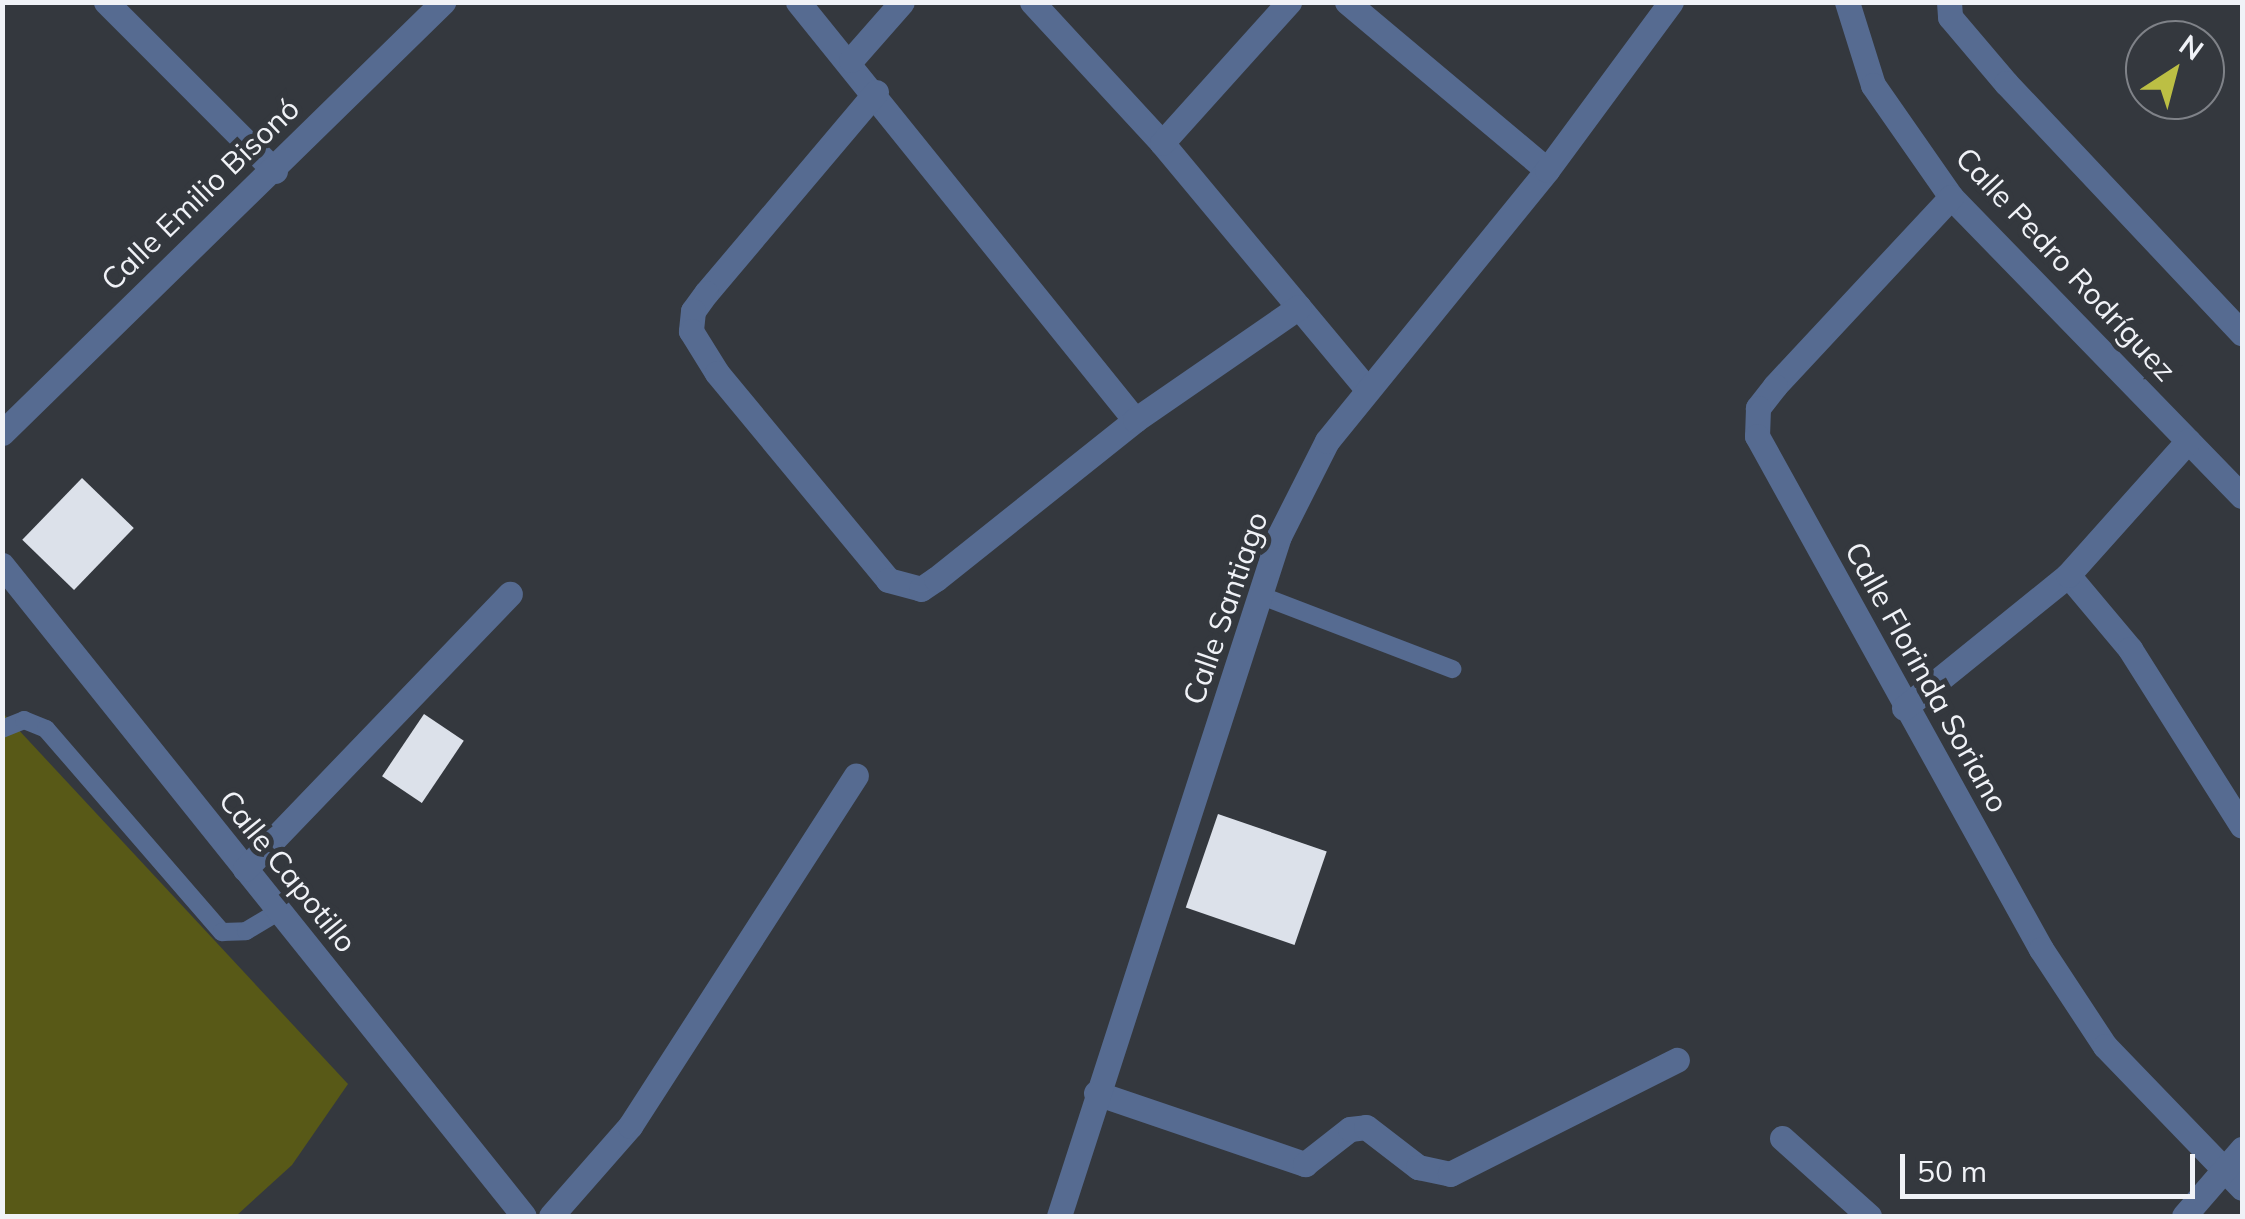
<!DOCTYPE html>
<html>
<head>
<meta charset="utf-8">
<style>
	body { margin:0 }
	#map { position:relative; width:2245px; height:1219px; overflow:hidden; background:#34383e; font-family:Mulish,sans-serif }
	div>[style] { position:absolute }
	.green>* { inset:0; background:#585917 }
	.building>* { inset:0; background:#dce1ea; transform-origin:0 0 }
	.lane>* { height:18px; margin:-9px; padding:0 9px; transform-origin:9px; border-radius:9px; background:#566b91 }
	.street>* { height:25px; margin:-12.5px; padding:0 12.5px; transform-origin:12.5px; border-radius:12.5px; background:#566b91 }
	span { translate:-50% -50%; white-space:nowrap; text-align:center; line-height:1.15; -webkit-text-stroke:10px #34383e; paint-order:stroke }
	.street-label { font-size:30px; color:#f0f2f7 }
	.frame { position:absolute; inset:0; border:5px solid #f0f2f7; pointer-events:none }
	.north { position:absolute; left:2125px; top:20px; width:100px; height:100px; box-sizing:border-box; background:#34383e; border:2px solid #7f8288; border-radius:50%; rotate:36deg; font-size:28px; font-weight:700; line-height:40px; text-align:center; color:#f0f2f7 }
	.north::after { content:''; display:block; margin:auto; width:35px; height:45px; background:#bcbf44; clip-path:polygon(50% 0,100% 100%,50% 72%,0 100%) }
	.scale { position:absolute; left:1900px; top:1154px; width:295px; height:45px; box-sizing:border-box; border:5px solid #f0f2f7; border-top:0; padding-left:12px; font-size:30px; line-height:35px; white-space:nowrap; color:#f0f2f7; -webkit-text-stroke:8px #34383e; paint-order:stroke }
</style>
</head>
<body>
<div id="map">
	<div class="green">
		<div style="clip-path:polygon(2px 712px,348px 1084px,292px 1165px,236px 1216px,3px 1216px)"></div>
	</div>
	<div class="building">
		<div style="left:82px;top:478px;width:72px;height:86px;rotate:44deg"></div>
		<div style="left:424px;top:714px;width:48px;height:75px;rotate:34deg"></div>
		<div style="left:1218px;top:814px;width:115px;height:99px;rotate:19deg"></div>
	</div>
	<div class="lane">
		<div style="left:1262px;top:596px;width:204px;rotate:21deg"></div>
		<div style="left:2px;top:729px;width:24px;rotate:-22deg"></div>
		<div style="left:24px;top:720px;width:24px;rotate:22deg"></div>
		<div style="left:46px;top:729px;width:269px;rotate:49.1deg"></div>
		<div style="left:222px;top:932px;width:24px;rotate:-2deg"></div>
		<div style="left:246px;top:931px;width:39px;rotate:-31deg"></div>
	</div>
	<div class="street">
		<div style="left:106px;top:2px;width:239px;rotate:45deg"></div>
		<div style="left:798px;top:2px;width:537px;rotate:51.12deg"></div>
		<div style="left:1032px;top:2px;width:192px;rotate:47.3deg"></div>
		<div style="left:1162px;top:143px;width:317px;rotate:50.2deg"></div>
		<div style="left:1347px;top:2px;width:261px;rotate:40deg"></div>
		<div style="left:1847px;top:2px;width:87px;rotate:72.6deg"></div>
		<div style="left:1873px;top:85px;width:136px;rotate:55.1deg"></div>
		<div style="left:1951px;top:197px;width:417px;rotate:45.8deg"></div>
		<div style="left:1949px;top:2px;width:15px;rotate:86deg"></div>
		<div style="left:1950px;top:17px;width:87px;rotate:49.7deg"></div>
		<div style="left:2006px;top:83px;width:344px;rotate:46.7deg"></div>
		<div style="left:851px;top:60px;width:77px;rotate:-48.7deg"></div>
		<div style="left:876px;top:92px;width:263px;rotate:130.2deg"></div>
		<div style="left:706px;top:293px;width:22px;rotate:126deg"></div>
		<div style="left:693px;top:311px;width:20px;rotate:96deg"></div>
		<div style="left:691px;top:331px;width:49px;rotate:58.2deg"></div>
		<div style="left:717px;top:373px;width:268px;rotate:50.4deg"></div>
		<div style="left:888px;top:580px;width:34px;rotate:15deg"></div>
		<div style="left:921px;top:589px;width:18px;rotate:-34deg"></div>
		<div style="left:936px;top:579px;width:255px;rotate:-38.6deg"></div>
		<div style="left:1135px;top:420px;width:199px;rotate:-34.6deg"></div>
		<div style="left:1162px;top:143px;width:190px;rotate:-48deg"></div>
		<div style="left:1951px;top:197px;width:258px;rotate:133deg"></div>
		<div style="left:1775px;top:386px;width:28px;rotate:128deg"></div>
		<div style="left:1758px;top:408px;width:28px;rotate:92deg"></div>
		<div style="left:1757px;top:436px;width:586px;rotate:61.03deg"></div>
		<div style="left:2041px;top:949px;width:116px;rotate:56.6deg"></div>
		<div style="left:2105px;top:1046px;width:197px;rotate:46deg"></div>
		<div style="left:2px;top:433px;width:617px;rotate:-44.34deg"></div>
		<div style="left:2px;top:565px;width:834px;rotate:51.28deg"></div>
		<div style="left:2068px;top:575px;width:97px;rotate:50deg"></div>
		<div style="left:2130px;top:649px;width:209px;rotate:57.7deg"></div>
		<div style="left:1904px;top:708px;width:211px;rotate:-39deg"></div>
		<div style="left:2068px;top:575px;width:180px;rotate:-48.2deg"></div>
		<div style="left:245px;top:869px;width:382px;rotate:-46.1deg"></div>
		<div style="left:1096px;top:1093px;width:221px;rotate:18.8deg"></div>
		<div style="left:1305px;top:1164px;width:57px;rotate:-37.9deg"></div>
		<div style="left:1350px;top:1129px;width:16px;rotate:-7deg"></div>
		<div style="left:1366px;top:1127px;width:66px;rotate:37.6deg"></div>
		<div style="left:1418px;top:1167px;width:33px;rotate:12deg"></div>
		<div style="left:1450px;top:1174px;width:254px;rotate:-26.7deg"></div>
		<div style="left:1782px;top:1138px;width:117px;rotate:41.9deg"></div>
		<div style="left:551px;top:1216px;width:120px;rotate:-48.7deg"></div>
		<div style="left:630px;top:1126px;width:417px;rotate:-57.2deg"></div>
		<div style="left:1059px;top:1216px;width:715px;rotate:-72.07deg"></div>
		<div style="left:1279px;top:536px;width:106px;rotate:-63.2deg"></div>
		<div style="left:1327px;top:441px;width:349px;rotate:-50.9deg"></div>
		<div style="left:1547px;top:170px;width:209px;rotate:-53.6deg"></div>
		<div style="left:2184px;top:1216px;width:89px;rotate:-49.1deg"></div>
	</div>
	<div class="street-label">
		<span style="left:200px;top:194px;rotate:-44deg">Calle Emilio Bisonó</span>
		<span style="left:2066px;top:264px;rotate:47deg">Calle Pedro Rodríguez</span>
		<span style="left:1225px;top:608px;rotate:-71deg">Calle Santiago</span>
		<span style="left:1927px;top:677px;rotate:61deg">Calle Florinda Soriano</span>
		<span style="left:288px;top:871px;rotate:51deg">Calle Capotillo</span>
	</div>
	<div class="frame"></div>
	<div class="north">N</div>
	<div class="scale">50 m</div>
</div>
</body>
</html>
